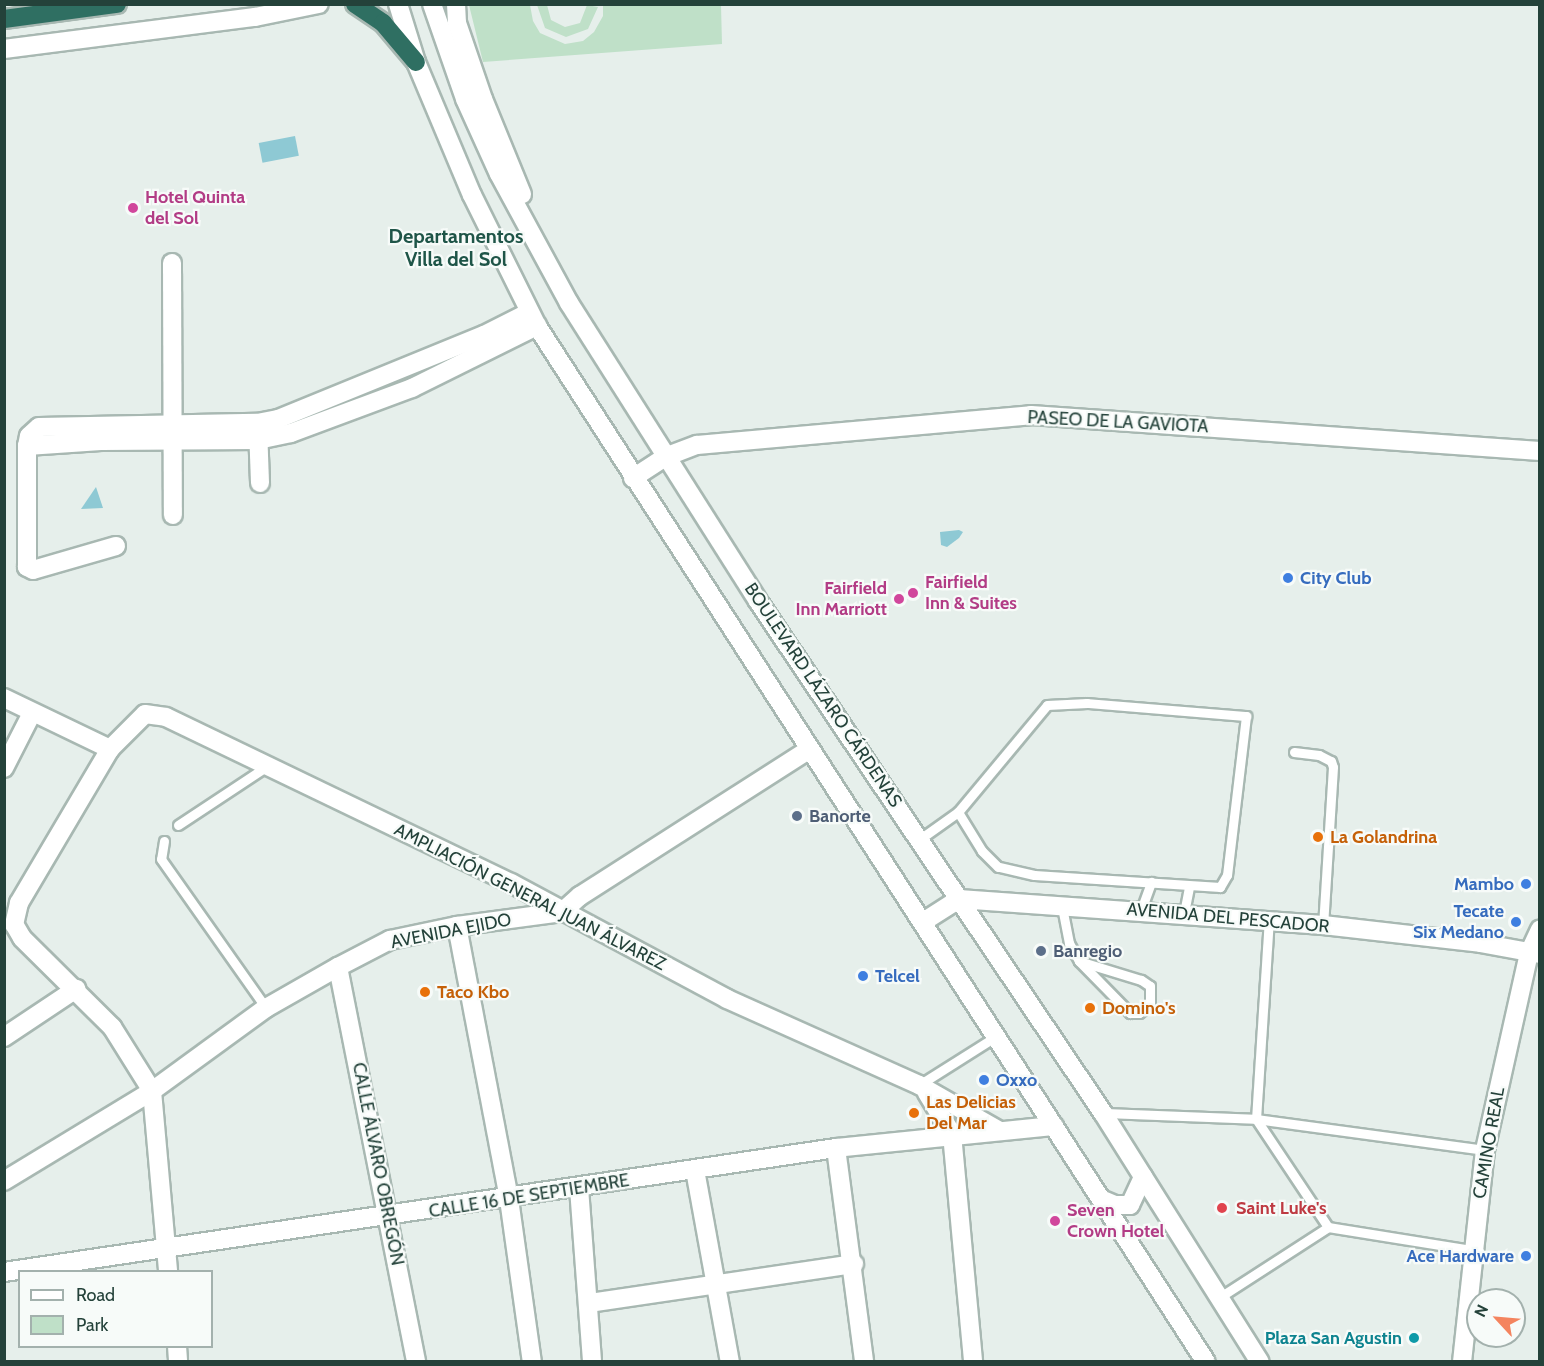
<!DOCTYPE html>
<html>
<head>
<meta charset="utf-8">
<style>
	body { margin:0 }
	#map { position:relative; width:1544px; height:1366px; overflow:hidden; background:#e6efeb; font-family:Cabin,sans-serif }
	div>[style] { position:absolute }
	.green>* { inset:0; background:#bfe0c8 }
	.water>* { inset:0; background:#8ec9d4; transform-origin:0 0 }
	.roads { filter:drop-shadow(2px 0 #a8b8b2) drop-shadow(-2px 0 #a8b8b2) drop-shadow(0 2px #a8b8b2) drop-shadow(0 -2px #a8b8b2) }
	.lane>* { height:9px; margin:-4.5px; padding:0 4.5px; transform-origin:4.5px; border-radius:4.5px; background:#fff }
	.street>* { height:18px; margin:-9px; padding:0 9px; transform-origin:9px; border-radius:9px; background:#fff }
	.secondary>* { height:18px; margin:-9px; padding:0 9px; transform-origin:9px; border-radius:9px; background:#fff }
	.highway>* { height:18px; margin:-9px; padding:0 9px; transform-origin:9px; border-radius:9px; background:#2f6f62 }
	.dots>* { width:16px; height:16px; translate:-50% -50%; box-sizing:border-box; border:3px solid #f7fbf9; border-radius:50% }
	span { translate:-50% -50%; white-space:nowrap; text-align:center; line-height:1.15; -webkit-text-stroke:4.5px #f7fbf9; paint-order:stroke }
	.hotel-label { font-size:18px; color:#b23c85; font-weight:700 }
	.left { translate:0 -50%; text-align:left }
	.right { translate:-100% -50%; text-align:right }
	.street-label { font-size:18px; color:#24423a }
	.shop-label { font-size:18px; color:#366cbe; font-weight:700 }
	.service-label { font-size:18px; color:#4e5e75; font-weight:700 }
	.food-label { font-size:18px; color:#c56008; font-weight:700 }
	.health-label { font-size:18px; color:#be3a42; font-weight:700 }
	.culture-label { font-size:18px; color:#0d838f; font-weight:700 }
	.neighbourhood-label { font-size:20px; color:#1f5548; font-weight:700 }
	.frame { position:absolute; inset:0; border:6px solid #24423a; pointer-events:none }
	.legend { position:absolute; left:18px; top:1270px; width:195px; height:78px; box-sizing:border-box; background:#f7fbf9; border:2px solid #a3b1ad; margin:0; padding:8px 10px; list-style:none; font-size:18px; color:#24423a }
	.legend li { display:flex; align-items:center; gap:12px; height:30px }
	.legend b { width:30px; border:2px solid #a3b1ad }
	.north { position:absolute; left:1466px; top:1288px; width:60px; height:60px; box-sizing:border-box; background:#f7fbf9; border:2px solid #a3b1ad; border-radius:50%; rotate:296deg; font-size:16px; font-weight:700; line-height:24px; text-align:center; color:#24423a }
	.north::after { content:''; display:block; margin:auto; width:21px; height:27px; background:#f4845f; clip-path:polygon(50% 0,100% 100%,50% 72%,0 100%) }
</style>
</head>
<body>
<div id="map">
	<div class="green">
		<div style="clip-path:polygon(469px 5px,530px 5px,533px 21px,540px 33px,565px 44px,583px 41px,594px 32px,603px 16px,603px 5px,721px 5px,722px 44px,483px 62px)"></div>
		<div style="clip-path:polygon(537px 5px,547px 5px,551px 20px,565px 27px,580px 23px,587px 5px,598px 7px,588px 29px,566px 37px,545px 28px)"></div>
	</div>
	<div class="water">
		<div style="left:295px;top:136px;width:20px;height:37px;rotate:79deg"></div>
		<div style="clip-path:polygon(96px 487px,103px 508px,81px 509px)"></div>
		<div style="clip-path:polygon(959px 530px,963px 532px,959px 538px,947px 547px,941px 545px,940px 532px)"></div>
	</div>
	<div class="roads">
		<div class="lane">
			<div style="left:1087px;top:703px;width:160px;rotate:4.7deg"></div>
			<div style="left:1246px;top:716px;width:160px;rotate:96.8deg"></div>
			<div style="left:1227px;top:875px;width:14px;rotate:120deg"></div>
			<div style="left:1220px;top:887px;width:186px;rotate:-176.3deg"></div>
			<div style="left:1034px;top:875px;width:37px;rotate:-167deg"></div>
			<div style="left:998px;top:867px;width:23px;rotate:-135deg"></div>
			<div style="left:982px;top:851px;width:46px;rotate:-121.6deg"></div>
			<div style="left:958px;top:812px;width:139px;rotate:-50.2deg"></div>
			<div style="left:1047px;top:705px;width:40px;rotate:-2.9deg"></div>
			<div style="left:1294px;top:752px;width:25px;rotate:7deg"></div>
			<div style="left:1319px;top:755px;width:13px;rotate:27deg"></div>
			<div style="left:1331px;top:761px;width:6px;rotate:72deg"></div>
			<div style="left:1333px;top:767px;width:158px;rotate:93.6deg"></div>
			<div style="left:178px;top:825px;width:107px;rotate:-33.5deg"></div>
			<div style="left:920px;top:839px;width:47px;rotate:-35.4deg"></div>
			<div style="left:164px;top:841px;width:18px;rotate:99deg"></div>
			<div style="left:161px;top:859px;width:182px;rotate:54.8deg"></div>
			<div style="left:1062px;top:907px;width:37px;rotate:79deg"></div>
			<div style="left:1069px;top:943px;width:21px;rotate:61deg"></div>
			<div style="left:1079px;top:961px;width:73px;rotate:45.6deg"></div>
			<div style="left:1130px;top:1013px;width:9px"></div>
			<div style="left:1139px;top:1013px;width:14px;rotate:-39deg"></div>
			<div style="left:1150px;top:1004px;width:18px;rotate:-90deg"></div>
			<div style="left:1150px;top:986px;width:11px;rotate:-146deg"></div>
			<div style="left:1141px;top:980px;width:65px;rotate:-163deg"></div>
			<div style="left:1141px;top:910px;width:30px;rotate:-70deg"></div>
			<div style="left:1184px;top:913px;width:26px;rotate:-79deg"></div>
			<div style="left:919px;top:1085px;width:90px;rotate:-32.3deg"></div>
			<div style="left:1103px;top:1113px;width:153px;rotate:2.2deg"></div>
			<div style="left:1256px;top:1119px;width:199px;rotate:-86.3deg"></div>
			<div style="left:1328px;top:1227px;width:130px;rotate:-123.7deg"></div>
			<div style="left:1256px;top:1119px;width:231px;rotate:7.7deg"></div>
			<div style="left:1220px;top:1297px;width:129px;rotate:-32.9deg"></div>
			<div style="left:1328px;top:1227px;width:145px;rotate:9.1deg"></div>
		</div>
		<div class="street">
			<div style="left:4px;top:49px;width:253px;rotate:-7.3deg"></div>
			<div style="left:255px;top:17px;width:65px;rotate:-11.5deg"></div>
			<div style="left:172px;top:263px;width:252px;rotate:89.8deg"></div>
			<div style="left:258px;top:428px;width:55px;rotate:87.9deg"></div>
			<div style="left:27px;top:446px;width:74px;rotate:-3.9deg"></div>
			<div style="left:101px;top:441px;width:157px;rotate:-0.4deg"></div>
			<div style="left:258px;top:440px;width:34px;rotate:-12deg"></div>
			<div style="left:291px;top:433px;width:129px;rotate:-20.4deg"></div>
			<div style="left:412px;top:388px;width:140px;rotate:-26.4deg"></div>
			<div style="left:633px;top:478px;width:38px;rotate:-33deg"></div>
			<div style="left:665px;top:457px;width:34px;rotate:-21deg"></div>
			<div style="left:697px;top:445px;width:335px;rotate:-5.1deg"></div>
			<div style="left:1031px;top:415px;width:510px;rotate:4.05deg"></div>
			<div style="left:116px;top:546px;width:86px;rotate:163.9deg"></div>
			<div style="left:33px;top:570px;width:7px;rotate:-153deg"></div>
			<div style="left:27px;top:567px;width:121px;rotate:-90deg"></div>
			<div style="left:27px;top:446px;width:10px;rotate:-79deg"></div>
			<div style="left:29px;top:436px;width:13px;rotate:-42deg"></div>
			<div style="left:39px;top:427px;width:218px;rotate:-1.1deg"></div>
			<div style="left:257px;top:423px;width:21px;rotate:-11deg"></div>
			<div style="left:278px;top:419px;width:222px;rotate:-22.2deg"></div>
			<div style="left:484px;top:335px;width:51px;rotate:-26.6deg"></div>
			<div style="left:4px;top:698px;width:118px;rotate:25.7deg"></div>
			<div style="left:110px;top:749px;width:49px;rotate:-45deg"></div>
			<div style="left:145px;top:714px;width:21px;rotate:8deg"></div>
			<div style="left:166px;top:717px;width:383px;rotate:25.7deg"></div>
			<div style="left:511px;top:883px;width:245px;rotate:28.2deg"></div>
			<div style="left:727px;top:999px;width:210px;rotate:24.1deg"></div>
			<div style="left:919px;top:1085px;width:91px;rotate:29.7deg"></div>
			<div style="left:110px;top:749px;width:179px;rotate:120.6deg"></div>
			<div style="left:19px;top:903px;width:22px;rotate:103deg"></div>
			<div style="left:14px;top:924px;width:16px;rotate:60deg"></div>
			<div style="left:22px;top:938px;width:127px;rotate:44.7deg"></div>
			<div style="left:112px;top:1027px;width:75px;rotate:58deg"></div>
			<div style="left:152px;top:1091px;width:182px;rotate:84.9deg"></div>
			<div style="left:4px;top:768px;width:62px;rotate:-63deg"></div>
			<div style="left:923px;top:922px;width:43px;rotate:-32.6deg"></div>
			<div style="left:959px;top:899px;width:365px;rotate:4.1deg"></div>
			<div style="left:1323px;top:925px;width:158px;rotate:6.5deg"></div>
			<div style="left:1480px;top:943px;width:61px;rotate:10.4deg"></div>
			<div style="left:457px;top:926px;width:278px;rotate:79.2deg"></div>
			<div style="left:509px;top:1199px;width:165px;rotate:82deg"></div>
			<div style="left:338px;top:967px;width:403px;rotate:78.8deg"></div>
			<div style="left:4px;top:1037px;width:87px;rotate:-33.7deg"></div>
			<div style="left:927px;top:1093px;width:48px;rotate:58.6deg"></div>
			<div style="left:952px;top:1134px;width:229px;rotate:84.7deg"></div>
			<div style="left:836px;top:1148px;width:216px;rotate:82.5deg"></div>
			<div style="left:695px;top:1170px;width:195px;rotate:79.7deg"></div>
			<div style="left:579px;top:1188px;width:174px;rotate:85.7deg"></div>
			<div style="left:4px;top:1272px;width:841px;rotate:-8.48deg"></div>
			<div style="left:836px;top:1148px;width:219px;rotate:-5.8deg"></div>
			<div style="left:589px;top:1303px;width:268px;rotate:-8.4deg"></div>
			<div style="left:177px;top:1346px;width:16px;rotate:86deg"></div>
			<div style="left:1462px;top:1362px;width:213px;rotate:-83.8deg"></div>
			<div style="left:1485px;top:1150px;width:202px;rotate:-77.4deg"></div>
			<div style="left:1529px;top:953px;width:26px;rotate:-65deg"></div>
		</div>
		<div class="secondary">
			<div style="left:398px;top:4px;width:61px;rotate:72.8deg"></div>
			<div style="left:416px;top:62px;width:144px;rotate:67.2deg"></div>
			<div style="left:472px;top:195px;width:146px;rotate:63.6deg"></div>
			<div style="left:537px;top:326px;width:1233px;rotate:57.15deg"></div>
			<div style="left:432px;top:4px;width:101px;rotate:70.8deg"></div>
			<div style="left:465px;top:99px;width:82px;rotate:65.6deg"></div>
			<div style="left:499px;top:174px;width:147px;rotate:61.5deg"></div>
			<div style="left:569px;top:303px;width:353px;rotate:57.6deg"></div>
			<div style="left:758px;top:601px;width:617px;rotate:56.03deg"></div>
			<div style="left:1103px;top:1113px;width:294px;rotate:57.8deg"></div>
			<div style="left:456px;top:4px;width:19px;rotate:87deg"></div>
			<div style="left:457px;top:23px;width:80px;rotate:71.1deg"></div>
			<div style="left:483px;top:99px;width:103px;rotate:67.7deg"></div>
			<div style="left:4px;top:1181px;width:173px;rotate:-31.3deg"></div>
			<div style="left:152px;top:1091px;width:141px;rotate:-36.1deg"></div>
			<div style="left:266px;top:1008px;width:83px;rotate:-29.7deg"></div>
			<div style="left:338px;top:967px;width:59px;rotate:-27.4deg"></div>
			<div style="left:390px;top:940px;width:68px;rotate:-11.8deg"></div>
			<div style="left:457px;top:926px;width:106px;rotate:-7.6deg"></div>
			<div style="left:562px;top:912px;width:24px;rotate:-42deg"></div>
			<div style="left:580px;top:896px;width:271px;rotate:-32.6deg"></div>
			<div style="left:1103px;top:1200px;width:13px;rotate:23deg"></div>
			<div style="left:1115px;top:1205px;width:15px"></div>
			<div style="left:1130px;top:1205px;width:31px;rotate:-65deg"></div>
		</div>
		<div class="highway">
			<div style="left:355px;top:4px;width:34px;rotate:34deg"></div>
			<div style="left:383px;top:23px;width:51px;rotate:49.8deg"></div>
			<div style="left:4px;top:19px;width:114px;rotate:-7.6deg"></div>
		</div>
	</div>
	<div class="dots">
		<div style="left:133px;top:208px;background:#d1479c"></div>
		<div style="left:1288px;top:578px;background:#3f7fe0"></div>
		<div style="left:913px;top:593px;background:#d1479c"></div>
		<div style="left:899px;top:599px;background:#d1479c"></div>
		<div style="left:797px;top:816px;background:#5c6f8a"></div>
		<div style="left:1318px;top:837px;background:#e8710a"></div>
		<div style="left:1526px;top:884px;background:#3f7fe0"></div>
		<div style="left:1516px;top:922px;background:#3f7fe0"></div>
		<div style="left:1041px;top:951px;background:#5c6f8a"></div>
		<div style="left:863px;top:976px;background:#3f7fe0"></div>
		<div style="left:425px;top:992px;background:#e8710a"></div>
		<div style="left:1090px;top:1008px;background:#e8710a"></div>
		<div style="left:984px;top:1080px;background:#3f7fe0"></div>
		<div style="left:914px;top:1113px;background:#e8710a"></div>
		<div style="left:1222px;top:1208px;background:#e0444e"></div>
		<div style="left:1055px;top:1221px;background:#d1479c"></div>
		<div style="left:1526px;top:1256px;background:#3f7fe0"></div>
		<div style="left:1414px;top:1338px;background:#0f9aa8"></div>
	</div>
	<div class="hotel-label">
		<span class="left" style="left:145px;top:208px">Hotel Quinta<br>del Sol</span>
		<span class="left" style="left:925px;top:593px">Fairfield<br>Inn &amp; Suites</span>
		<span class="right" style="left:887px;top:599px">Fairfield<br>Inn Marriott</span>
		<span class="left" style="left:1067px;top:1221px">Seven<br>Crown Hotel</span>
	</div>
	<div class="street-label">
		<span style="left:1118px;top:422px;rotate:3deg">PASEO DE LA GAVIOTA</span>
		<span style="left:823px;top:695px;rotate:56deg">BOULEVARD LÁZARO CÁRDENAS</span>
		<span style="left:530px;top:897px;rotate:27deg">AMPLIACIÓN GENERAL JUAN ÁLVAREZ</span>
		<span style="left:1228px;top:918px;rotate:5deg">AVENIDA DEL PESCADOR</span>
		<span style="left:451px;top:931px;rotate:-11deg">AVENIDA EJIDO</span>
		<span style="left:1489px;top:1143px;rotate:-80deg">CAMINO REAL</span>
		<span style="left:378px;top:1164px;rotate:79deg">CALLE ÁLVARO OBREGÓN</span>
		<span style="left:529px;top:1196px;rotate:-9deg">CALLE 16 DE SEPTIEMBRE</span>
	</div>
	<div class="shop-label">
		<span class="left" style="left:1300px;top:578px">City Club</span>
		<span class="right" style="left:1514px;top:884px">Mambo</span>
		<span class="right" style="left:1504px;top:922px">Tecate<br>Six Medano</span>
		<span class="left" style="left:875px;top:976px">Telcel</span>
		<span class="left" style="left:996px;top:1080px">Oxxo</span>
		<span class="right" style="left:1514px;top:1256px">Ace Hardware</span>
	</div>
	<div class="service-label">
		<span class="left" style="left:809px;top:816px">Banorte</span>
		<span class="left" style="left:1053px;top:951px">Banregio</span>
	</div>
	<div class="food-label">
		<span class="left" style="left:1330px;top:837px">La Golandrina</span>
		<span class="left" style="left:437px;top:992px">Taco Kbo</span>
		<span class="left" style="left:1102px;top:1008px">Domino's</span>
		<span class="left" style="left:926px;top:1113px">Las Delicias<br>Del Mar</span>
	</div>
	<div class="health-label">
		<span class="left" style="left:1236px;top:1208px">Saint Luke's</span>
	</div>
	<div class="culture-label">
		<span class="right" style="left:1402px;top:1338px">Plaza San Agustin</span>
	</div>
	<div class="neighbourhood-label">
		<span style="left:456px;top:248px">Departamentos<br>Villa del Sol</span>
	</div>
	<div class="frame"></div>
	<ul class="legend">
	<li><b style="height:8px;background:#fff"></b>Road</li>
	<li><b style="height:16px;background:#bfe0c8"></b>Park</li>
	</ul>
	<div class="north">N</div>
</div>
</body>
</html>
